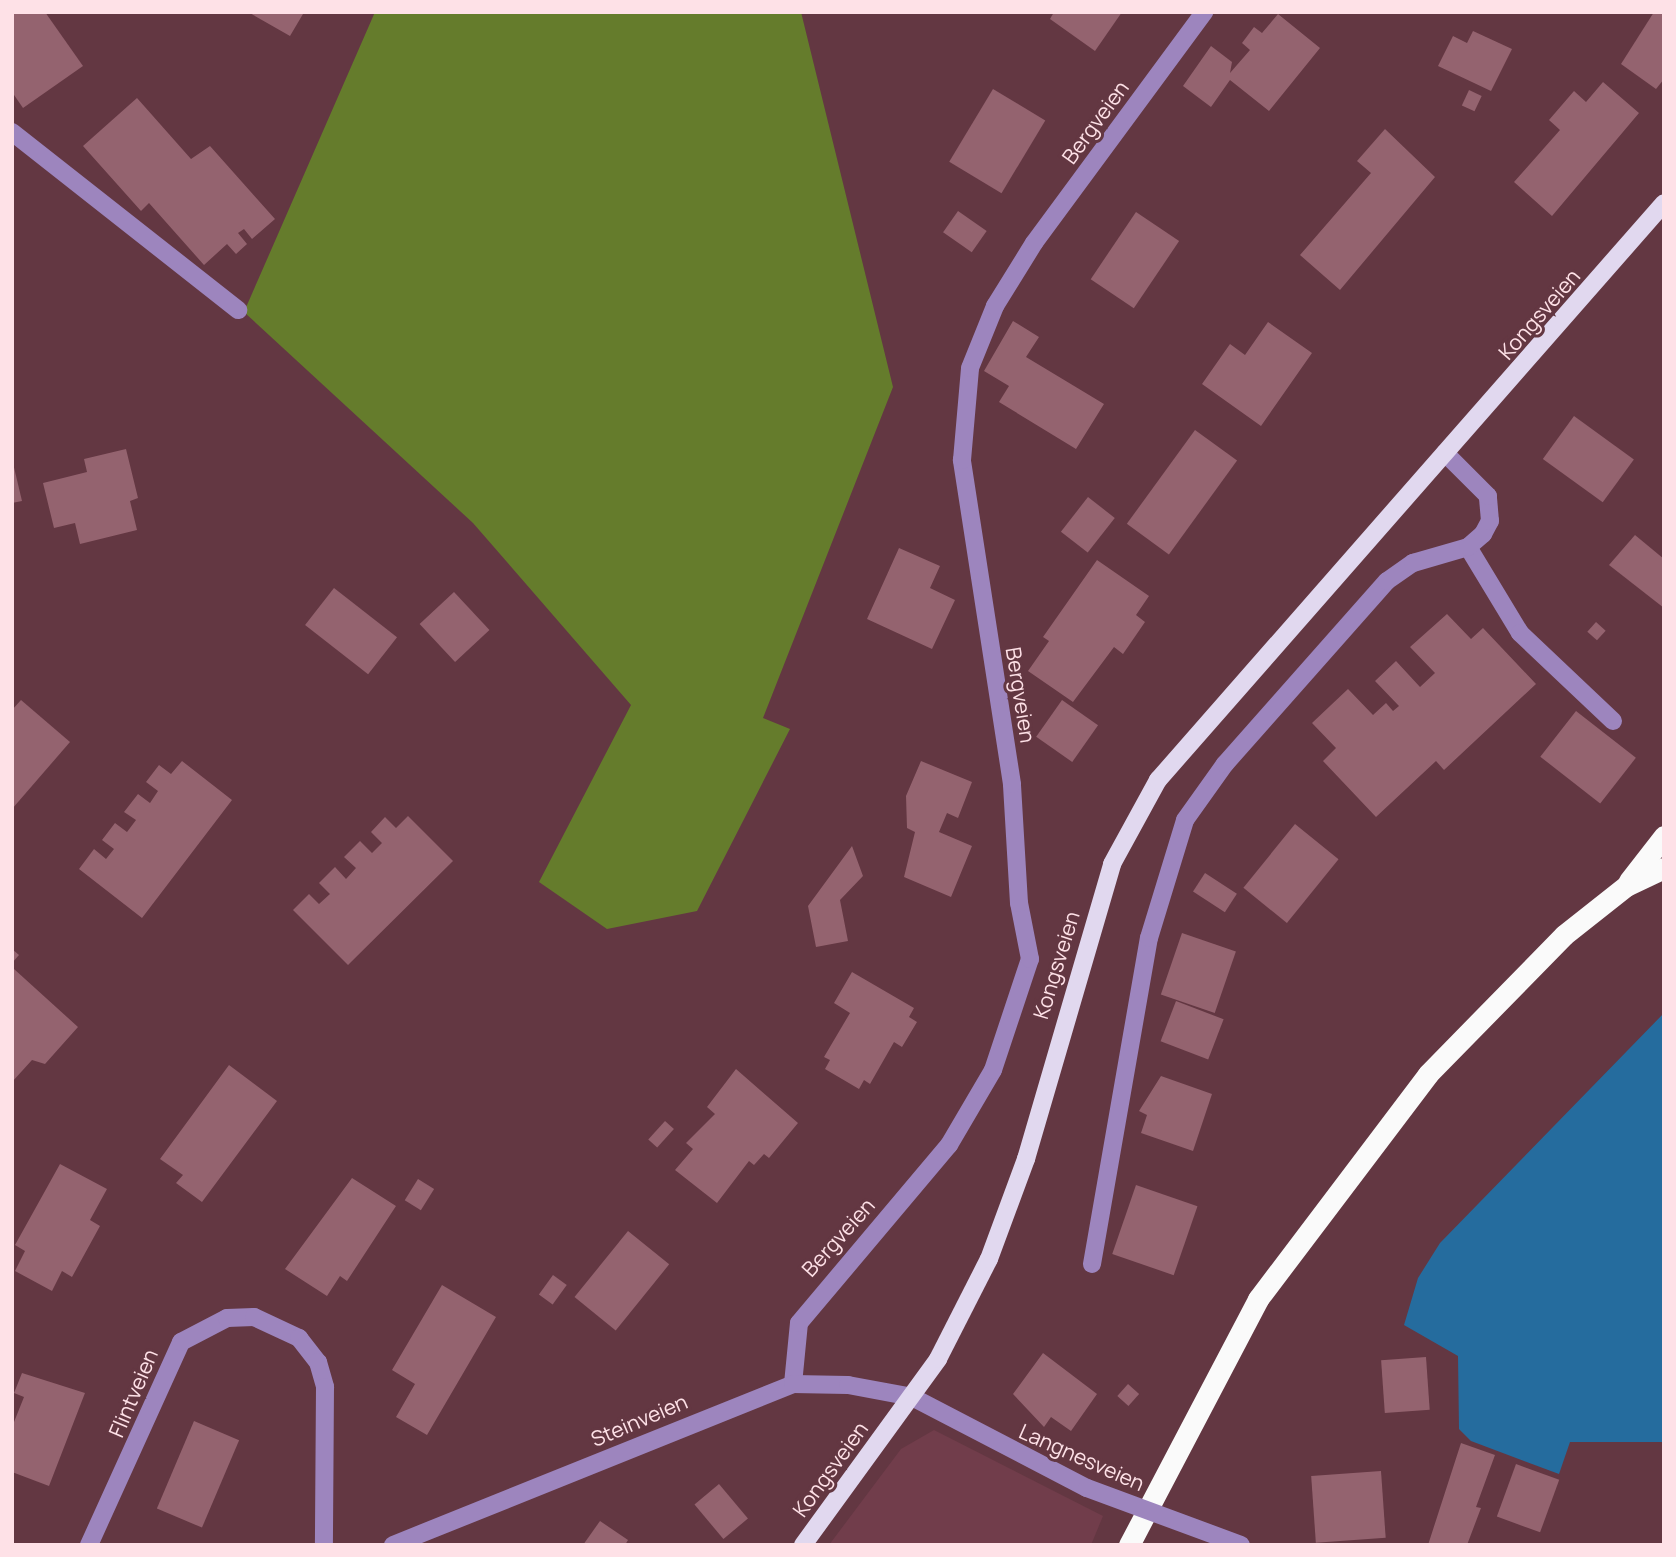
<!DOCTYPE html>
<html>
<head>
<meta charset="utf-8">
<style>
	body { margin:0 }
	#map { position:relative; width:1676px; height:1557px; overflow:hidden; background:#633742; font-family:Manrope,sans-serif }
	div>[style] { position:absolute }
	.built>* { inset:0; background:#713d4b }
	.green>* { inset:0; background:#657c2c }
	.water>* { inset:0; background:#256c9e }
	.building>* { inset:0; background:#94636f; transform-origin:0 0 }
	.minor>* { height:18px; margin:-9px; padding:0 9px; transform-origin:9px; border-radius:9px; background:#9d85be }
	.major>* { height:18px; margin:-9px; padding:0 9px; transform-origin:9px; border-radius:9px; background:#e1d8ef }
	.highway>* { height:21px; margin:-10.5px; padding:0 10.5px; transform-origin:10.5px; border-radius:10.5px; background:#fafafa }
	.minor-bridge>* { height:18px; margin:-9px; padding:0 9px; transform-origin:9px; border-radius:9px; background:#9d85be }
	span { translate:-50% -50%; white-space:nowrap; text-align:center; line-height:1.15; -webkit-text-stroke:6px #633742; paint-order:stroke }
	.street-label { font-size:21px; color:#fee1e7 }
	.frame { position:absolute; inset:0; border:14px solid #fee1e7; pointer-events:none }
</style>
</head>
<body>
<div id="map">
	<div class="built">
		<div style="clip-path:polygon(934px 1430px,1103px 1516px,1091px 1545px,829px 1545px,901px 1449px)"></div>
	</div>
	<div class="green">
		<div style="clip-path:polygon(375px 12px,801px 12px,893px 387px,763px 718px,790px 729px,697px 911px,607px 929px,539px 882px,631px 705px,473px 523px,244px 312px)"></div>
	</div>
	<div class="water">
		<div style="clip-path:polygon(1664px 1013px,1664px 1442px,1570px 1442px,1559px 1474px,1471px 1441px,1459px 1429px,1458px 1356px,1404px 1325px,1418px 1278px,1440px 1243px)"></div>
	</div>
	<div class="building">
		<div style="clip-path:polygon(12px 12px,45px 12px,83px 66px,23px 108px,12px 92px)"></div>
		<div style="clip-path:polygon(248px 12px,312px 12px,303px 14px,290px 36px)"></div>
		<div style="clip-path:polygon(1054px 12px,1122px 12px,1095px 51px,1050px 19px)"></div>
		<div style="clip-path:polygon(1654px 12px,1664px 12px,1664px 79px,1656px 89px,1621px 64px)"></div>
		<div style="clip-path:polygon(1278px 14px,1320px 48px,1269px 111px,1230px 80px,1211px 107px,1183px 86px,1211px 46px,1232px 62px,1230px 73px,1250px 50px,1242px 43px,1254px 27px,1262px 33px)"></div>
		<div style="clip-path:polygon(1473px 31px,1512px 49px,1491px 91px,1438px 66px,1453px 36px,1467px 43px)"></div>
		<div style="clip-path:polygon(1603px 82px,1639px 113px,1552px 216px,1514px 182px,1560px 130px,1549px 120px,1574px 91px,1586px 102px)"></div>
		<div style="left:993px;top:89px;width:61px;height:85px;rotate:31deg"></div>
		<div style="left:1469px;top:90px;width:14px;height:17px;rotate:25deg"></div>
		<div style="clip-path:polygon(137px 98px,191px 159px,210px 146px,275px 219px,252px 239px,244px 229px,238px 233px,247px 244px,236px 254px,227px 244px,204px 265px,149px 203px,141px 211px,83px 146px)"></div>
		<div style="clip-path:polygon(1385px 129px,1435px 177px,1340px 290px,1300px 255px,1371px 173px,1357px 161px)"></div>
		<div style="left:958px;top:211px;width:35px;height:26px;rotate:35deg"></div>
		<div style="left:1136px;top:212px;width:52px;height:81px;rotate:34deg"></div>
		<div style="clip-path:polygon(1013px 321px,1039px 337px,1026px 357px,1104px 404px,1076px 449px,999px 402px,1009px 386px,984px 371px)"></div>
		<div style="clip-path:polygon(1268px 322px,1312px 353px,1261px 426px,1202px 384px,1230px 344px,1245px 355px)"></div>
		<div style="left:1574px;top:416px;width:74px;height:53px;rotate:36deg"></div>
		<div style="left:1195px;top:430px;width:52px;height:116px;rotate:36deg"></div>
		<div style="clip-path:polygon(126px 449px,138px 498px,130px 501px,137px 530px,80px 544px,75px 523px,54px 528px,43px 483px,87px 472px,84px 459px)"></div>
		<div style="clip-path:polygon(12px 459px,22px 501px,12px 503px)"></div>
		<div style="left:1088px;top:497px;width:34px;height:44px;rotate:38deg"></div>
		<div style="clip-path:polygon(1635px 535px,1664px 559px,1664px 608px,1609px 565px)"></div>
		<div style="clip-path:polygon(899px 548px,940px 566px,930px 588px,955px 600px,932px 649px,867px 619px)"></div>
		<div style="clip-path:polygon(1097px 560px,1149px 596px,1136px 615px,1145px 622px,1123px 654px,1114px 647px,1073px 702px,1028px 671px,1049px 641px,1043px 637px)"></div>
		<div style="left:334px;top:588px;width:80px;height:47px;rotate:38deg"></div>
		<div style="left:454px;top:592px;width:52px;height:47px;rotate:47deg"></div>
		<div style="clip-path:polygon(1447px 614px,1471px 639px,1483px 628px,1536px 684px,1444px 770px,1436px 761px,1376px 817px,1323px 761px,1336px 748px,1312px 723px,1348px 689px,1373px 715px,1386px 703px,1393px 711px,1399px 706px,1375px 681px,1396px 661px,1420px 687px,1435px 673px,1410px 647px)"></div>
		<div style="left:1596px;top:622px;width:13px;height:13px;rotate:42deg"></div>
		<div style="clip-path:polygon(21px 700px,70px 742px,12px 809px,12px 710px)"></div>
		<div style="left:1062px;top:700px;width:44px;height:45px;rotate:35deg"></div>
		<div style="left:1576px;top:711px;width:76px;height:58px;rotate:38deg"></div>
		<div style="clip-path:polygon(182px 761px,232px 800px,142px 918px,79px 869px,94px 849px,106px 859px,114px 849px,102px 840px,115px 823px,127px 832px,136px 820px,124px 812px,138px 794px,150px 803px,158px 791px,146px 782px,159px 765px,171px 774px)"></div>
		<div style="clip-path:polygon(921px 761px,972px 782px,958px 818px,947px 813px,939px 832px,972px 846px,951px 897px,904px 877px,915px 832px,907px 828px,906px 796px)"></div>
		<div style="clip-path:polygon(408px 816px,453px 861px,348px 965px,293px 910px,309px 894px,319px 904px,330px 894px,319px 883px,335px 867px,346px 879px,356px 868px,344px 857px,360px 841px,372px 853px,382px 843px,371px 832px,385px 817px,396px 828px)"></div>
		<div style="left:1295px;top:824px;width:56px;height:82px;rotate:39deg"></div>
		<div style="clip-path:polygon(852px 846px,863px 876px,840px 900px,848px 941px,816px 947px,808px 906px)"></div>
		<div style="left:1205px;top:873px;width:38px;height:22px;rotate:33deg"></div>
		<div style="left:1182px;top:933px;width:57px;height:65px;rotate:19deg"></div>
		<div style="clip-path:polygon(12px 949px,19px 955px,12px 963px)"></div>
		<div style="clip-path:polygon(14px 969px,78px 1027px,45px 1064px,32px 1060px,12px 1082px)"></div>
		<div style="clip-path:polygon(852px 972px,914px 1008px,909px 1017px,917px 1022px,902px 1047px,894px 1042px,870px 1084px,864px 1080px,859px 1089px,825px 1069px,830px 1060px,824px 1057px,850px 1013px,834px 1003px)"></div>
		<div style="left:1176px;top:1001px;width:51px;height:43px;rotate:21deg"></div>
		<div style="clip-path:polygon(229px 1065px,277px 1101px,202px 1202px,176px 1183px,183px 1175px,160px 1159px)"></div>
		<div style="clip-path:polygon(736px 1069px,798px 1123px,769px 1158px,764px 1154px,754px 1165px,749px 1161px,717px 1203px,675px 1170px,693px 1149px,686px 1143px,715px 1114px,707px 1107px)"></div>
		<div style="clip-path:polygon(1161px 1076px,1212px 1094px,1193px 1151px,1141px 1133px,1147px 1115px,1139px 1111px)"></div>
		<div style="left:665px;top:1121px;width:12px;height:25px;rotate:42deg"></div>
		<div style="clip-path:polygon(60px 1164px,107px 1189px,90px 1220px,100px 1226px,72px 1277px,62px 1271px,52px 1291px,15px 1271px,25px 1251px,15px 1245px)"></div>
		<div style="clip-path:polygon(352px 1178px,396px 1206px,347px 1281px,340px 1276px,327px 1296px,285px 1269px)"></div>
		<div style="left:418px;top:1179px;width:19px;height:25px;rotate:32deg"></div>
		<div style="left:1136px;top:1185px;width:65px;height:73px;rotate:19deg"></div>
		<div style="left:628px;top:1231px;width:53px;height:85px;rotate:39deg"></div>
		<div style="left:553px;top:1275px;width:17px;height:24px;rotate:36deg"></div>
		<div style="clip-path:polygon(442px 1285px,496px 1317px,427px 1435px,396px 1417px,415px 1384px,392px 1370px)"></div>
		<div style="clip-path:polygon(1043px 1353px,1097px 1394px,1071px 1431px,1051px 1417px,1044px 1427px,1013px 1394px)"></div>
		<div style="left:1426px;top:1357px;width:53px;height:45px;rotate:86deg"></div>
		<div style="clip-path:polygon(22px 1373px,85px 1393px,49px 1486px,12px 1472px,12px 1427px,24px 1397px,14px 1393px)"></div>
		<div style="left:1128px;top:1384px;width:15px;height:16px;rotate:42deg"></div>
		<div style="left:194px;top:1421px;width:49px;height:95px;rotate:23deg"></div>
		<div style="clip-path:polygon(1461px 1443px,1495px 1455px,1476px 1507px,1481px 1508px,1467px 1545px,1428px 1545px)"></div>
		<div style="left:1516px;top:1464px;width:46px;height:56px;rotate:20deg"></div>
		<div style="left:1381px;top:1471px;width:67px;height:70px;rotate:86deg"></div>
		<div style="left:719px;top:1484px;width:45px;height:32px;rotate:50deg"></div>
		<div style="clip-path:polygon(600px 1521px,628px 1540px,625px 1545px,583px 1545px)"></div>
	</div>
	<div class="minor">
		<div style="left:12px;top:132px;width:288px;rotate:38.2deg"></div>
		<div style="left:1468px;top:547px;width:100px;rotate:58.8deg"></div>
		<div style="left:1520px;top:633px;width:128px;rotate:43.4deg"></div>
		<div style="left:1092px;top:1264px;width:331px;rotate:-80.1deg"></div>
		<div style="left:1149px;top:938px;width:123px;rotate:-73deg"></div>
		<div style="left:1185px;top:820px;width:69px;rotate:-54.5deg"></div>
		<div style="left:1225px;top:764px;width:244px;rotate:-48.5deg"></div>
		<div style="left:1387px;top:581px;width:32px;rotate:-35deg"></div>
		<div style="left:1413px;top:563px;width:57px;rotate:-16.2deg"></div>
		<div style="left:1468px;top:547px;width:20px;rotate:-41deg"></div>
		<div style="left:1483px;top:534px;width:15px;rotate:-62deg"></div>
		<div style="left:1490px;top:521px;width:25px;rotate:-95deg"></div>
		<div style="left:1488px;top:496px;width:61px;rotate:-135deg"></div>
		<div style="left:793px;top:1384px;width:61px;rotate:-84.4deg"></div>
		<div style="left:799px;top:1323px;width:233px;rotate:-49.9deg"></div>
		<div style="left:949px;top:1145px;width:87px;rotate:-59.6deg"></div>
		<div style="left:993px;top:1070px;width:117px;rotate:-71.6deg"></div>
		<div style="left:1030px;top:959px;width:57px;rotate:-101.1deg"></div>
		<div style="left:1019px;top:903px;width:119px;rotate:-93.4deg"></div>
		<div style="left:1012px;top:784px;width:328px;rotate:-98.8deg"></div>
		<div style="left:962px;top:460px;width:92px;rotate:-85deg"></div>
		<div style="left:970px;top:368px;width:67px;rotate:-68deg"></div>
		<div style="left:995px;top:306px;width:74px;rotate:-58.2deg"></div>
		<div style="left:1034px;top:243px;width:287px;rotate:-53.6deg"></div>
		<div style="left:89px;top:1545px;width:223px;rotate:-65.6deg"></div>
		<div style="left:181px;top:1342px;width:52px;rotate:-27.6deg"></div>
		<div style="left:227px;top:1318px;width:27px;rotate:-2deg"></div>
		<div style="left:254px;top:1317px;width:50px;rotate:25deg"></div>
		<div style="left:299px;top:1338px;width:31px;rotate:52deg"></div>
		<div style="left:318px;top:1362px;width:26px;rotate:74deg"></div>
		<div style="left:325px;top:1387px;width:158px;rotate:90.4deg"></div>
		<div style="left:393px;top:1545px;width:431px;rotate:-21.9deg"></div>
		<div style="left:793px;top:1384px;width:55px;rotate:1deg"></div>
		<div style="left:848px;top:1385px;width:65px;rotate:10.6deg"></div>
		<div style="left:912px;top:1397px;width:197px;rotate:27.5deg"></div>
	</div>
	<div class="major">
		<div style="left:803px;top:1545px;width:230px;rotate:-54deg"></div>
		<div style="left:938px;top:1359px;width:112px;rotate:-63deg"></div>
		<div style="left:989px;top:1259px;width:107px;rotate:-69.7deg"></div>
		<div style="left:1026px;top:1159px;width:307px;rotate:-73.7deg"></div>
		<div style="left:1112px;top:864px;width:96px;rotate:-61.3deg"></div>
		<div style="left:1158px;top:780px;width:767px;rotate:-48.75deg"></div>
	</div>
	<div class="highway">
		<div style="left:1629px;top:881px;width:57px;rotate:-52.1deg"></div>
		<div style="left:1129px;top:1545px;width:278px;rotate:-62.3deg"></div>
		<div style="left:1258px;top:1299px;width:282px;rotate:-52.9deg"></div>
		<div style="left:1428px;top:1074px;width:194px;rotate:-45.6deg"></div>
		<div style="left:1564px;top:935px;width:79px;rotate:-38.3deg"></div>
		<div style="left:1626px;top:886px;width:42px;rotate:-25.3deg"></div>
	</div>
	<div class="minor-bridge">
		<div style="left:1087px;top:1488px;width:164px;rotate:20.3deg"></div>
	</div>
	<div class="street-label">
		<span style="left:1095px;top:122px;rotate:-54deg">Bergveien</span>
		<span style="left:1539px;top:314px;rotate:-49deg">Kongsveien</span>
		<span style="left:1021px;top:695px;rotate:81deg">Bergveien</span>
		<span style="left:1056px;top:965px;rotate:-73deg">Kongsveien</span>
		<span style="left:838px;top:1237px;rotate:-48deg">Bergveien</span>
		<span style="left:133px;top:1393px;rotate:-67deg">Flintveien</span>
		<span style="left:639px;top:1420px;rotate:-23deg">Steinveien</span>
		<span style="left:1082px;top:1457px;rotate:24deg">Langnesveien</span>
		<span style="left:830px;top:1469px;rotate:-54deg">Kongsveien</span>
	</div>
	<div class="frame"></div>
</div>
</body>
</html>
